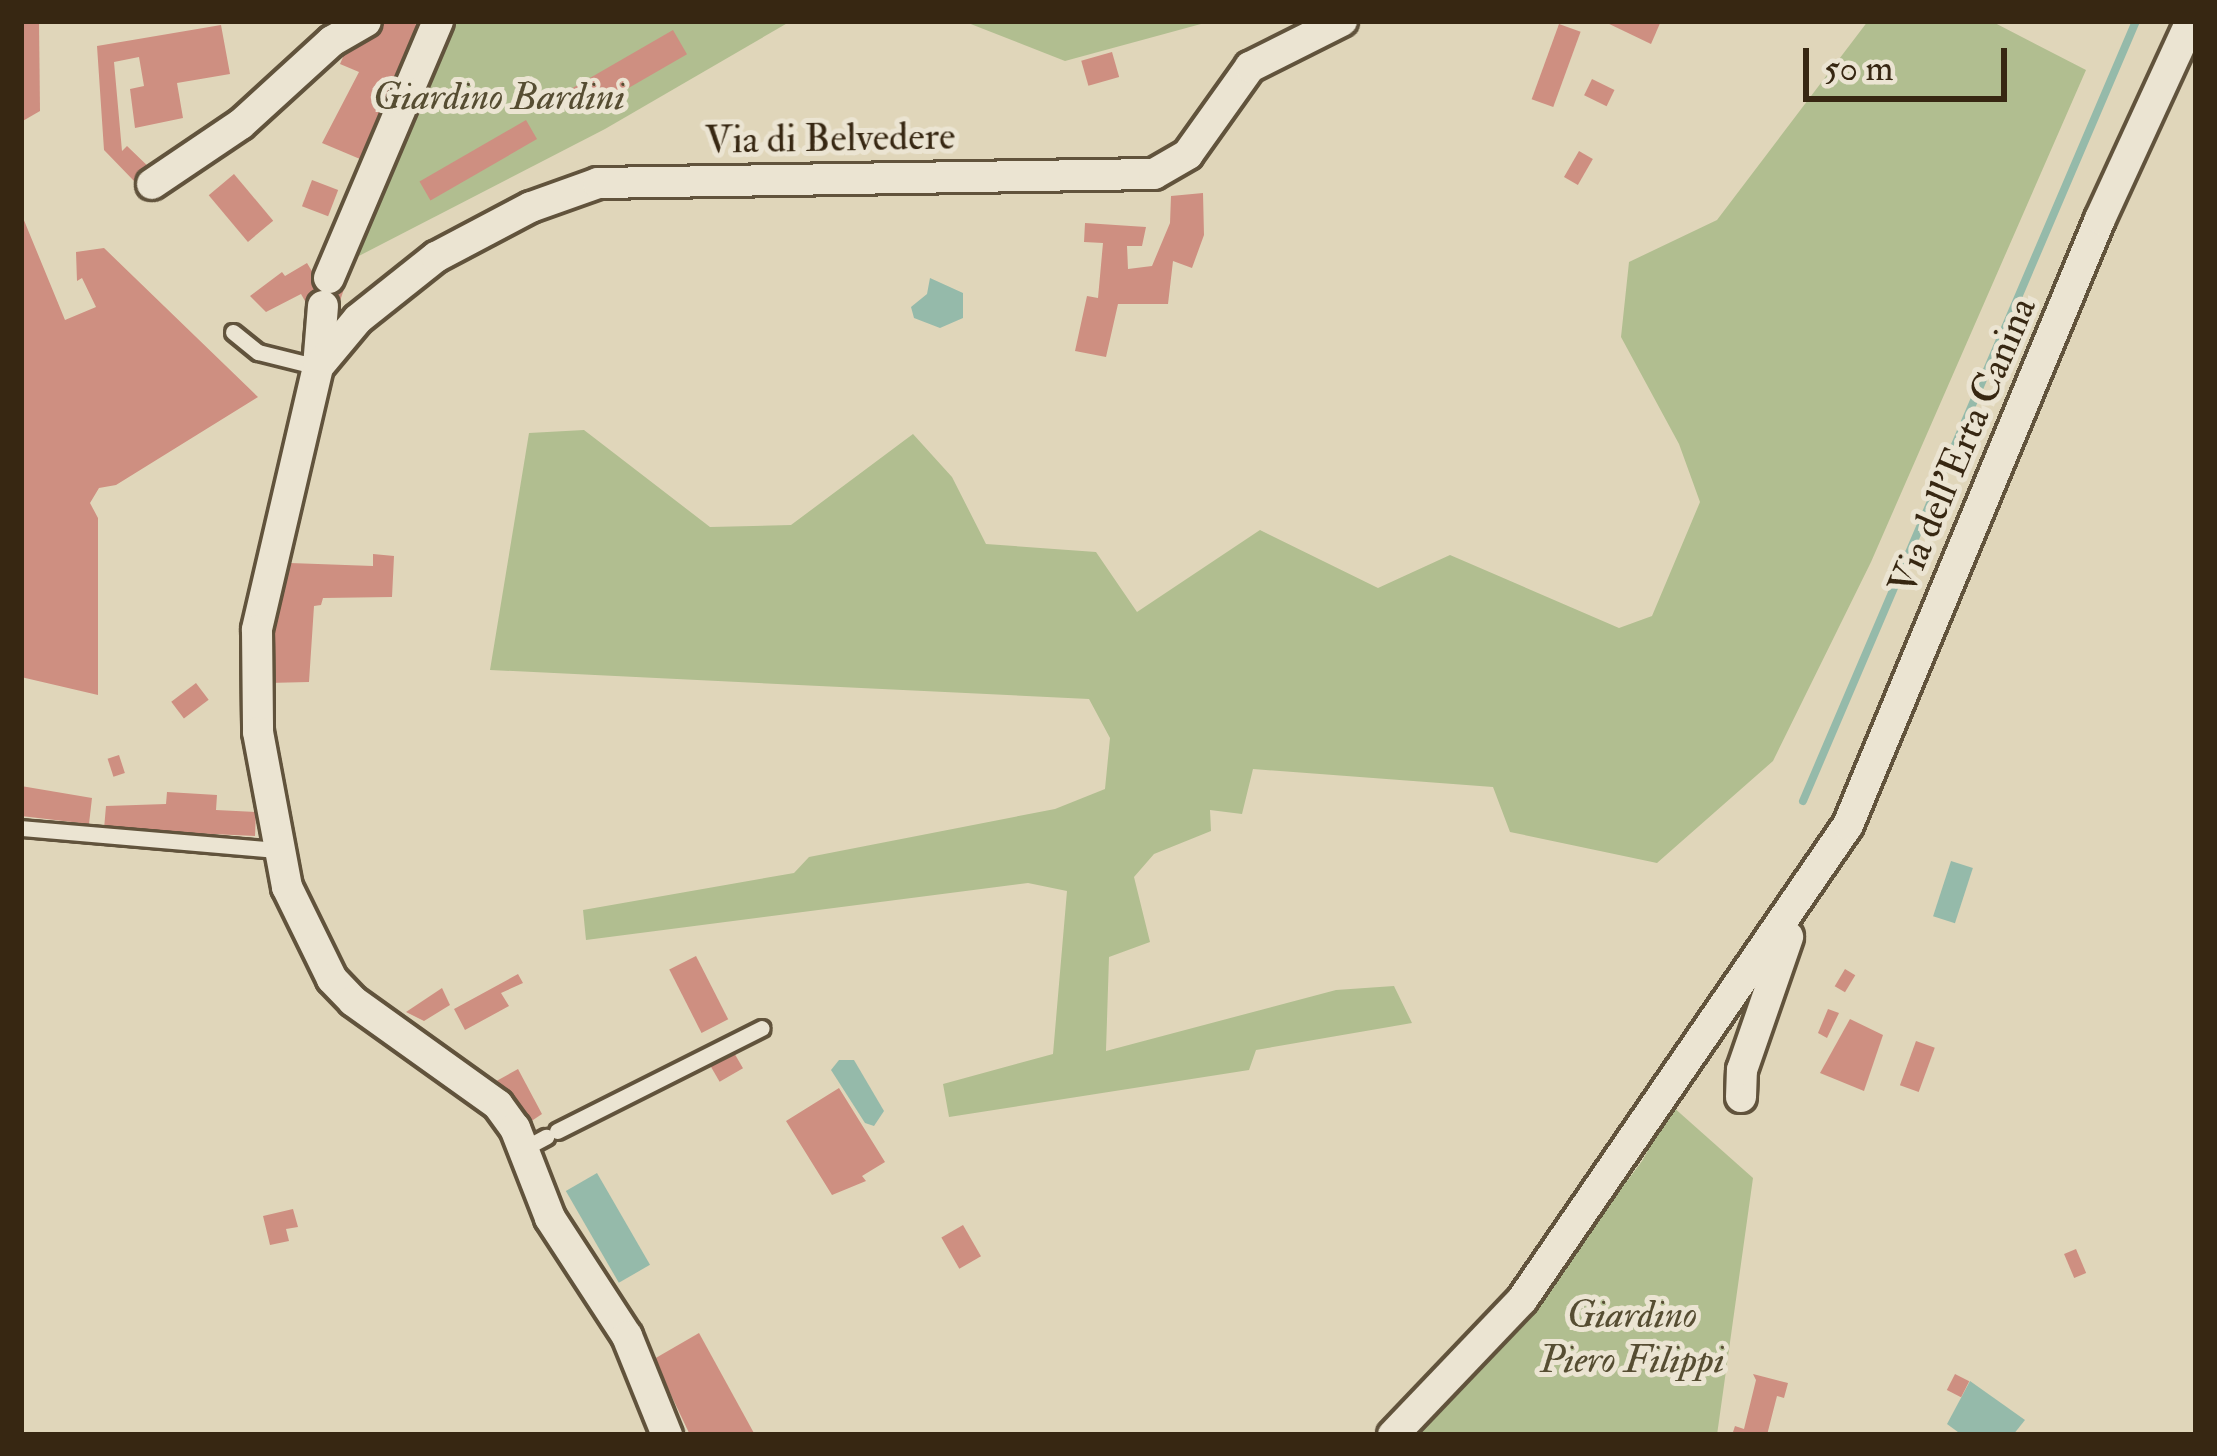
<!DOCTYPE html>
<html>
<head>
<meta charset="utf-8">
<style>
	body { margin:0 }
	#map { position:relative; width:2217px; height:1456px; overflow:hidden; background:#e0d6ba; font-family:"IM FELL Double Pica",serif }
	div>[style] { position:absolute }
	.green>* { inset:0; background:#b1be90 }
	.water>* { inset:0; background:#95baaa; transform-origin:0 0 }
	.stream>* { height:8px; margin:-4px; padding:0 4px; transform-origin:4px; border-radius:4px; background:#95baaa }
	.building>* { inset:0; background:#ce8f81; transform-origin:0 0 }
	.roads { filter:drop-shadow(3px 0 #61533c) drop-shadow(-3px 0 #61533c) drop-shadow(0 3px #61533c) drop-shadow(0 -3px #61533c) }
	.service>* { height:15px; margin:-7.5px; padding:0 7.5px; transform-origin:7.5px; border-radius:7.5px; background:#ebe4d2 }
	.minor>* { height:30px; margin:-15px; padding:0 15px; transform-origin:15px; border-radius:15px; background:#ebe4d2 }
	span { translate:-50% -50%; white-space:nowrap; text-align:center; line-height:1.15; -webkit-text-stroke:10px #ebe4d2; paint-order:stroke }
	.park-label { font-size:39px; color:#564d32; font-style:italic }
	.street-label { font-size:39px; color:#372712 }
	.frame { position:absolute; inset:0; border:24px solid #372712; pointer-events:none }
	.scale { position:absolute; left:1803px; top:48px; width:204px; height:54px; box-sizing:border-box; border:6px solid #372712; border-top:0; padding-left:15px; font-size:36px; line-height:42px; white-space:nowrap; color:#372712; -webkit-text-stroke:9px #ebe4d2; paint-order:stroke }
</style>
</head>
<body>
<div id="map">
	<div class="green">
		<div style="clip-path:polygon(445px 21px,791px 21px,605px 129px,353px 259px)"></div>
		<div style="clip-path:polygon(963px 21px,1212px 21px,1065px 61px)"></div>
		<div style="clip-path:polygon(1868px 21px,1991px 21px,2086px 70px,1871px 562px,1773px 761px,1657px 863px,1510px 832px,1493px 787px,1253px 769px,1242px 814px,1210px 810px,1211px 831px,1154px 854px,1134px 877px,1150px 942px,1109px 957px,1106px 1051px,1336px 990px,1394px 986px,1412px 1023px,1256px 1050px,1249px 1070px,949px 1117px,943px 1084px,1053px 1054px,1067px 891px,1028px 883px,586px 940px,583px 910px,794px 873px,809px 857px,1055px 809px,1105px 789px,1110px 738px,1089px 699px,490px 670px,529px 433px,584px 430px,710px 527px,791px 525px,913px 434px,952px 477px,986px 544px,1096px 552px,1137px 612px,1260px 530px,1378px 588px,1450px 555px,1619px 628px,1652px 616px,1700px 502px,1679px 444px,1621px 337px,1629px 262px,1717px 220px)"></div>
		<div style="clip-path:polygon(1672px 1106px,1753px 1178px,1717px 1435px,1414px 1435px,1541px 1296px,1642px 1161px)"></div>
	</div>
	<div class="water">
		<div style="clip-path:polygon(930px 278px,963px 293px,963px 318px,940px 328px,914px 318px,911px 307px,927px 294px)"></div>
		<div style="left:1951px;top:861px;width:23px;height:58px;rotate:18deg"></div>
		<div style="clip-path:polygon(839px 1060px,854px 1060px,884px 1111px,874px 1126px,865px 1123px,831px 1070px)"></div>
		<div style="left:597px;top:1173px;width:106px;height:36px;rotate:60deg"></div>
		<div style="clip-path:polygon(1970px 1381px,2025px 1420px,2013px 1435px,1962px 1435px,1947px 1424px)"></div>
	</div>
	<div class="stream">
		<div style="left:1803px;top:801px;width:848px;rotate:-66.88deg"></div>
	</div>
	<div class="building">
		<div style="clip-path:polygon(21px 21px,39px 21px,40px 111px,21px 122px)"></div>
		<div style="clip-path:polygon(379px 21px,409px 21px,427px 30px,360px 159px,322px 143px,359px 72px,340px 64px,350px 41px)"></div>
		<div style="clip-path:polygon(1603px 21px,1661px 21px,1651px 44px)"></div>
		<div style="left:1559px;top:24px;width:23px;height:80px;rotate:20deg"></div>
		<div style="clip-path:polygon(221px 25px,230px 74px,177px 83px,183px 118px,135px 128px,130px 89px,144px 86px,139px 57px,114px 62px,122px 151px,127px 146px,154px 172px,135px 182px,104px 150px,97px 46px)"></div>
		<div style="left:673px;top:30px;width:28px;height:117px;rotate:60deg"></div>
		<div style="left:1112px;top:52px;width:26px;height:32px;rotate:74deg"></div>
		<div style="left:1592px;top:79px;width:25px;height:18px;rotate:26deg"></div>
		<div style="left:526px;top:120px;width:22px;height:123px;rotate:60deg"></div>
		<div style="left:1579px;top:151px;width:16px;height:30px;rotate:30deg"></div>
		<div style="left:234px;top:174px;width:61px;height:33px;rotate:50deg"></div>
		<div style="left:312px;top:180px;width:28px;height:28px;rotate:21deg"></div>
		<div style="clip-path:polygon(1203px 193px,1204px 235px,1192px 268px,1173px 261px,1168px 304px,1118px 304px,1106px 357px,1075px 351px,1087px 296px,1098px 298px,1103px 243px,1084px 242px,1085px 223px,1146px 227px,1142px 246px,1127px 246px,1128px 269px,1152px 266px,1170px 223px,1171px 196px)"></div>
		<div style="clip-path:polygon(21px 213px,65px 320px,96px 307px,82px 278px,77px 281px,76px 252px,104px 248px,258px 397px,116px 485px,99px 488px,90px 503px,98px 518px,98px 695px,21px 677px)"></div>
		<div style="clip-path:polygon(307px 263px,313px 273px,346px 283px,337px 310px,305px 301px,301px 294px,266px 312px,250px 296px,282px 272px,285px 276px)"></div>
		<div style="clip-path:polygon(373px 554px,394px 556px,392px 597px,323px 598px,321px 605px,314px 606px,309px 682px,267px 683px,274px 593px,281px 592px,290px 563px,373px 566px)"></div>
		<div style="left:196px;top:683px;width:21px;height:31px;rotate:53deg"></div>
		<div style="left:119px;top:755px;width:19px;height:12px;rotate:72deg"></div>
		<div style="clip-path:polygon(21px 786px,92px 798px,89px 824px,21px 816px)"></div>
		<div style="clip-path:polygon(167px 792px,217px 795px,216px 810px,256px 812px,255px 836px,104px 829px,106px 806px,166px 804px)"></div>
		<div style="left:696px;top:956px;width:71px;height:30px;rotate:63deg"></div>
		<div style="left:1845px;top:969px;width:12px;height:20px;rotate:31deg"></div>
		<div style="clip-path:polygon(518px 974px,523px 983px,501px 993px,509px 1006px,465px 1030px,454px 1009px)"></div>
		<div style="clip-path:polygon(442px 988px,450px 1005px,424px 1021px,406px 1012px)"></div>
		<div style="clip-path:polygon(1828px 1009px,1839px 1013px,1827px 1038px,1818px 1033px)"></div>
		<div style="clip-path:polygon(1850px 1019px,1883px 1035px,1864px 1091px,1820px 1073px)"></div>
		<div style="left:1916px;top:1041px;width:20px;height:47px;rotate:20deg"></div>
		<div style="left:733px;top:1051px;width:20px;height:27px;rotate:60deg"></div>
		<div style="clip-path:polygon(518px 1069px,542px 1114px,527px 1124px,491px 1084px)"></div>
		<div style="clip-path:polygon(839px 1088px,885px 1162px,862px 1176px,866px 1181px,832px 1195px,786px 1121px)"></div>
		<div style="clip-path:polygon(293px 1209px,298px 1227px,286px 1229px,289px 1241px,270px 1245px,263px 1216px)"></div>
		<div style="left:963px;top:1225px;width:36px;height:25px;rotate:60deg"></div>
		<div style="left:2076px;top:1249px;width:26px;height:13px;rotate:67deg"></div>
		<div style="clip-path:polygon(699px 1333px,755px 1435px,690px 1435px,654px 1359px)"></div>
		<div style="clip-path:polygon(1753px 1374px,1788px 1383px,1784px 1398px,1777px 1396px,1767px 1435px,1732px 1435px,1735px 1426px,1744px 1429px,1756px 1380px)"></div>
		<div style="left:1955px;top:1374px;width:16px;height:18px;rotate:27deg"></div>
	</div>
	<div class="roads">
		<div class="service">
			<div style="left:233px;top:332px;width:32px;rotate:39deg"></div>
			<div style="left:258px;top:352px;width:62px;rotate:14deg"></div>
			<div style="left:21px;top:828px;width:258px;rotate:4.9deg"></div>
			<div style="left:557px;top:1131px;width:229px;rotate:-26.7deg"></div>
			<div style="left:525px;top:1148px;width:24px;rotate:-28deg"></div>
		</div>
		<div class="minor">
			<div style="left:152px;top:184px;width:107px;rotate:-34deg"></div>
			<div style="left:241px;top:124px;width:123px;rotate:-42.4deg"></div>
			<div style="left:332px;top:41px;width:39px;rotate:-30deg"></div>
			<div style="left:329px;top:278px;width:279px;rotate:-67deg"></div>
			<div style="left:323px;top:306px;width:61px;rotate:94.7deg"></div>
			<div style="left:318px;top:367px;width:270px;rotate:103.1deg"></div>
			<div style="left:257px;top:630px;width:102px;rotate:89.4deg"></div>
			<div style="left:258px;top:732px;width:158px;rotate:79.4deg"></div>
			<div style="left:287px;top:887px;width:102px;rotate:63.9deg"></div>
			<div style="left:332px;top:979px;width:30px;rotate:46deg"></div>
			<div style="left:353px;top:1001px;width:178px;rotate:35.6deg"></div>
			<div style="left:498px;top:1105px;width:29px;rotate:54deg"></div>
			<div style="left:515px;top:1128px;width:97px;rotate:68.7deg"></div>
			<div style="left:550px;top:1218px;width:141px;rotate:56.9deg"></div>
			<div style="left:627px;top:1336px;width:107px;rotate:68deg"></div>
			<div style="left:318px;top:367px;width:62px;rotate:-50.2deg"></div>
			<div style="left:358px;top:319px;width:100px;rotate:-38.5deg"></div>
			<div style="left:436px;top:257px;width:107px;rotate:-27.8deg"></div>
			<div style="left:531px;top:207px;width:71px;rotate:-19.7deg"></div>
			<div style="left:598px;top:183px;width:556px;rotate:-0.93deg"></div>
			<div style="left:1154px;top:174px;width:39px;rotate:-30deg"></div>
			<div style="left:1188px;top:154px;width:107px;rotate:-54.5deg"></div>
			<div style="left:1250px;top:67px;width:103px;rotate:-26.6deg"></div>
			<div style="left:1741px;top:1097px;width:27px;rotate:-88deg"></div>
			<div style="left:1742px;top:1070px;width:141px;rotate:-70.9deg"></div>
			<div style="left:1393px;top:1435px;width:187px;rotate:-46.3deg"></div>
			<div style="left:1522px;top:1300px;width:576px;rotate:-55.54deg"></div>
			<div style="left:1848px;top:825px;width:656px;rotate:-67.42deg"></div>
			<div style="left:2100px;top:219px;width:218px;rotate:-65.3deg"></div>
		</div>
	</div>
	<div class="park-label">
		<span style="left:499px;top:97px">Giardino Bardini</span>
		<span style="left:1632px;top:1338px">Giardino<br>Piero Filippi</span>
	</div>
	<div class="street-label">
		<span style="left:830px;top:139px;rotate:-1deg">Via di Belvedere</span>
		<span style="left:1963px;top:446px;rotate:-67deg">Via dell'Erta Canina</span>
	</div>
	<div class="frame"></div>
	<div class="scale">50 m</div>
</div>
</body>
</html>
